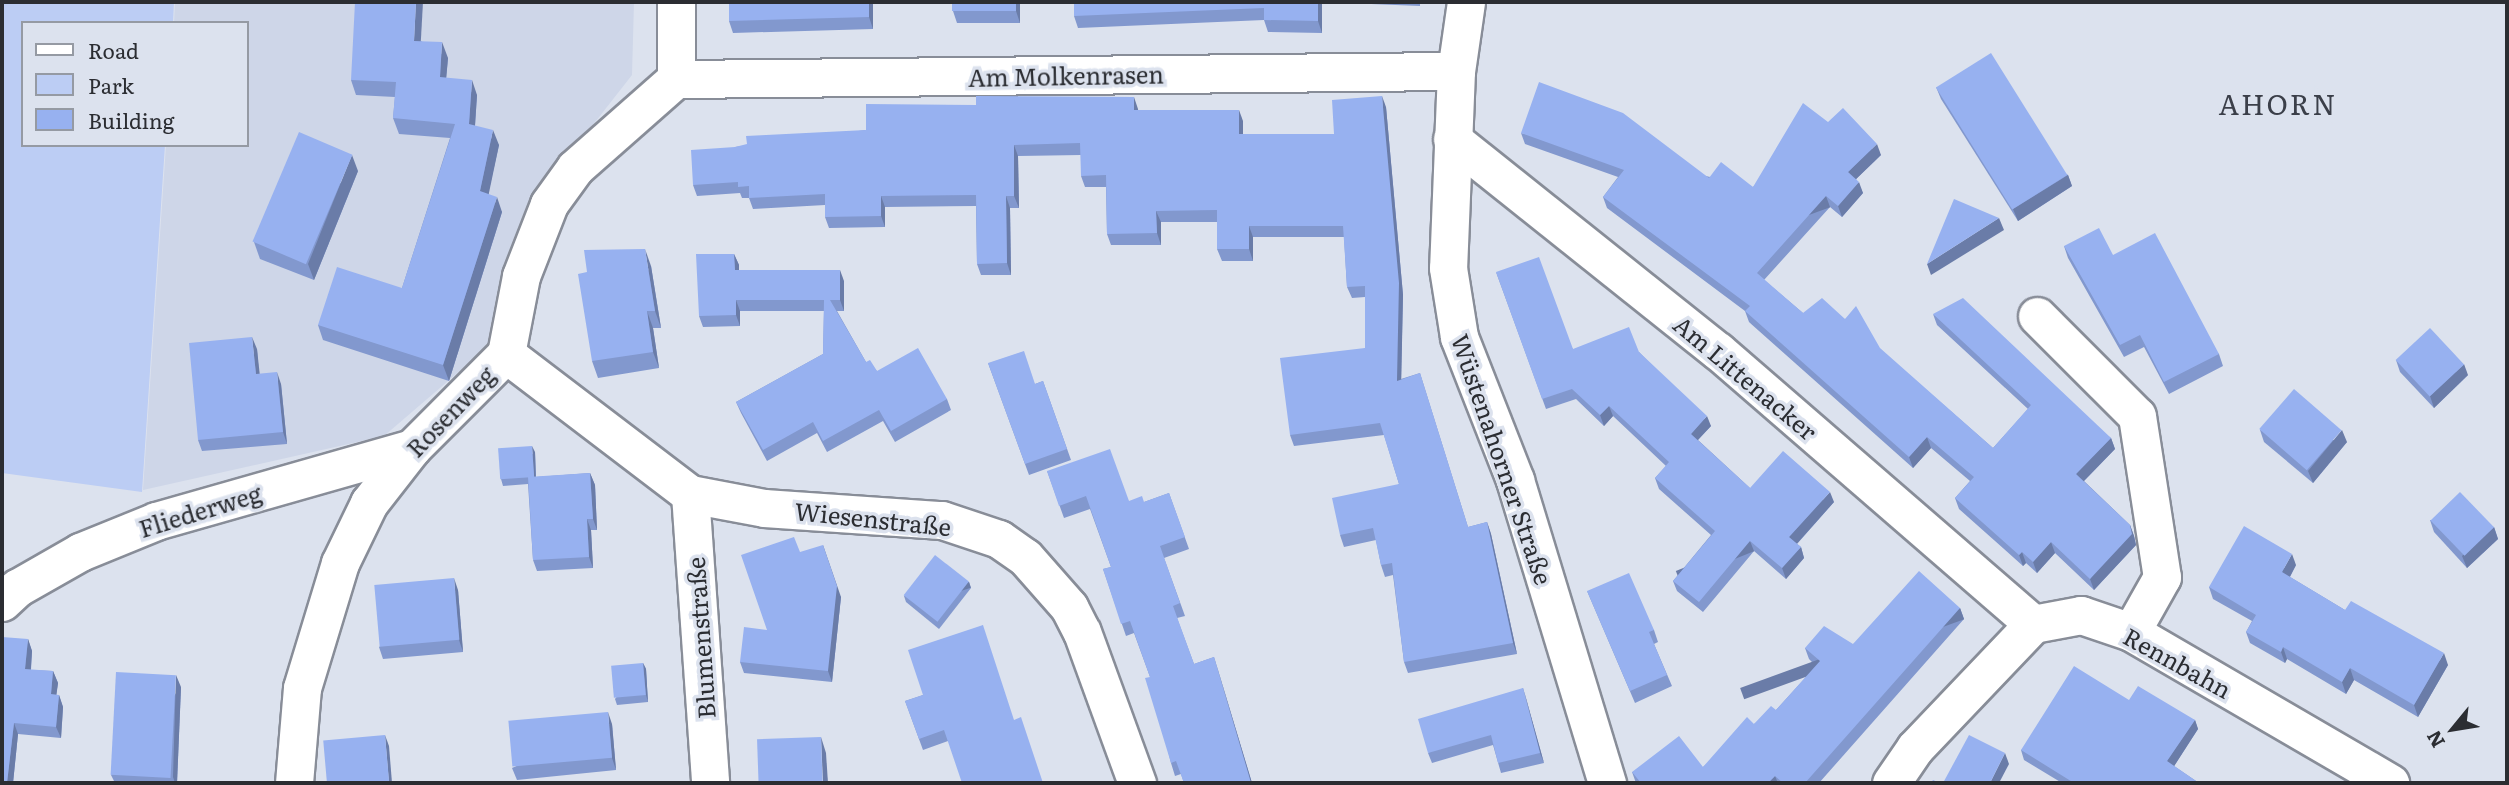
<!DOCTYPE html>
<html>
<head>
<meta charset="utf-8">
<style>
	body { margin:0 }
	#map { position:relative; width:2509px; height:785px; overflow:hidden; background:#dce2ee; font-family:Literata,serif }
	div>[style] { position:absolute }
	.built>* { inset:0; background:#ced6e8 }
	.green>* { inset:0; background:#bccdf4 }
	.roads { filter:drop-shadow(2px 0 #888d98) drop-shadow(-2px 0 #888d98) drop-shadow(0 2px #888d98) drop-shadow(0 -2px #888d98) }
	.street>* { height:37px; margin:-18.5px; padding:0 18.5px; transform-origin:18.5px; border-radius:18.5px; background:#fff }
	.wall>* { inset:0; background:#8298ce }
	.shaded-wall>* { inset:0; background:#6a7ca8; transform-origin:0 0 }
	.building>* { inset:0; background:#97b1f0; transform-origin:0 0 }
	span { translate:-50% -50%; white-space:nowrap; text-align:center; line-height:1.15; -webkit-text-stroke:7px #dce2ee; paint-order:stroke }
	.street-label { font-size:24px; color:#2b2d32 }
	.quarter-label { font-size:28px; color:#3b3f49; letter-spacing:2px }
	.frame { position:absolute; inset:0; border:4px solid #2b2d32; pointer-events:none }
	.legend { position:absolute; left:21px; top:21px; width:228px; height:126px; box-sizing:border-box; background:#dce2ee; border:2px solid #959aa3; margin:0; padding:9px 12px; list-style:none; font-size:21px; color:#2b2d32 }
	.legend li { display:flex; align-items:center; gap:14px; height:35px }
	.legend b { width:35px; border:2px solid #959aa3 }
	.north { position:absolute; left:2418px; top:694px; width:70px; height:70px; -webkit-text-stroke:5px #dce2ee; paint-order:stroke; rotate:240deg; font-size:19px; font-weight:700; line-height:28px; text-align:center; color:#2b2d32 }
	.north::after { content:''; display:block; margin:auto; width:24px; height:32px; background:#2b2d32; clip-path:polygon(50% 0,100% 100%,50% 72%,0 100%) }
</style>
</head>
<body>
<div id="map">
	<div class="built">
		<div style="clip-path:polygon(175px 2px,634px 2px,632px 75px,538px 195px,490px 345px,384px 436px,143px 490px,166px 145px,247px 145px,247px 23px,174px 23px)"></div>
	</div>
	<div class="green">
		<div style="clip-path:polygon(2px 2px,174px 2px,173px 23px,23px 23px,23px 145px,165px 145px,142px 492px,2px 473px)"></div>
	</div>
	<div class="roads">
		<div class="street">
			<div style="left:1466px;top:2px;width:70px;rotate:98.2deg"></div>
			<div style="left:1456px;top:71px;width:197px;rotate:92.3deg"></div>
			<div style="left:1448px;top:268px;width:70px;rotate:80.9deg"></div>
			<div style="left:1459px;top:337px;width:154px;rotate:68.6deg"></div>
			<div style="left:1515px;top:480px;width:317px;rotate:73.1deg"></div>
			<div style="left:676px;top:79px;width:780px;rotate:-0.59deg"></div>
			<div style="left:676px;top:79px;width:77px;rotate:-90deg"></div>
			<div style="left:1452px;top:139px;width:340px;rotate:38.6deg"></div>
			<div style="left:1718px;top:351px;width:417px;rotate:40.9deg"></div>
			<div style="left:2037px;top:316px;width:141px;rotate:45deg"></div>
			<div style="left:2137px;top:416px;width:163px;rotate:81.2deg"></div>
			<div style="left:2162px;top:577px;width:63px;rotate:119.4deg"></div>
			<div style="left:506px;top:354px;width:231px;rotate:37.3deg"></div>
			<div style="left:690px;top:494px;width:75px;rotate:10.7deg"></div>
			<div style="left:764px;top:508px;width:178px;rotate:3.9deg"></div>
			<div style="left:942px;top:520px;width:60px;rotate:18.4deg"></div>
			<div style="left:999px;top:539px;width:32px;rotate:35deg"></div>
			<div style="left:1025px;top:557px;width:67px;rotate:48.7deg"></div>
			<div style="left:1069px;top:607px;width:28px;rotate:63deg"></div>
			<div style="left:1082px;top:632px;width:161px;rotate:70deg"></div>
			<div style="left:690px;top:494px;width:290px;rotate:86deg"></div>
			<div style="left:2px;top:602px;width:21px;rotate:-43deg"></div>
			<div style="left:17px;top:588px;width:73px;rotate:-29.7deg"></div>
			<div style="left:80px;top:552px;width:82px;rotate:-22.2deg"></div>
			<div style="left:156px;top:521px;width:266px;rotate:-15.9deg"></div>
			<div style="left:294px;top:783px;width:95px;rotate:-85.2deg"></div>
			<div style="left:302px;top:688px;width:131px;rotate:-73.1deg"></div>
			<div style="left:340px;top:563px;width:67px;rotate:-64.2deg"></div>
			<div style="left:369px;top:503px;width:70px;rotate:-52deg"></div>
			<div style="left:412px;top:448px;width:133px;rotate:-45deg"></div>
			<div style="left:506px;top:354px;width:79px;rotate:-79.1deg"></div>
			<div style="left:521px;top:276px;width:77px;rotate:-68.7deg"></div>
			<div style="left:549px;top:204px;width:44px;rotate:-54.2deg"></div>
			<div style="left:575px;top:168px;width:135px;rotate:-41.4deg"></div>
			<div style="left:1891px;top:783px;width:42px;rotate:-55.6deg"></div>
			<div style="left:1915px;top:748px;width:171px;rotate:-46.4deg"></div>
			<div style="left:2033px;top:624px;width:49px;rotate:-10.6deg"></div>
			<div style="left:2081px;top:615px;width:53px;rotate:18.8deg"></div>
			<div style="left:2131px;top:632px;width:300px;rotate:30.2deg"></div>
		</div>
	</div>
	<div class="wall">
		<div style="clip-path:polygon(729px 2px,1020px 2px,1020px 23px,957px 23px,953px 11px,953px 4px,873px 3px,873px 29px,733px 33px,729px 21px)"></div>
		<div style="clip-path:polygon(1074px 2px,1420px 2px,1420px 6px,1322px 2px,1322px 33px,1268px 32px,1264px 20px,1078px 28px,1074px 16px)"></div>
		<div style="clip-path:polygon(421px 41px,448px 58px,446px 78px,477px 95px,475px 126px,499px 145px,488px 194px,502px 212px,449px 381px,323px 340px,318px 325px,402px 288px,450px 138px,399px 134px,393px 118px,395px 97px,356px 95px,351px 80px)"></div>
		<div style="clip-path:polygon(1936px 87px,2068px 175px,2072px 186px,2018px 221px,1941px 99px)"></div>
		<div style="clip-path:polygon(1386px 107px,1403px 295px,1401px 379px,1420px 373px,1468px 527px,1487px 522px,1491px 534px,1517px 654px,1408px 673px,1404px 662px,1393px 575px,1385px 577px,1381px 565px,1376px 540px,1344px 547px,1340px 535px,1399px 484px,1384px 435px,1294px 446px,1290px 435px,1365px 348px,1365px 297px,1352px 298px,1347px 287px,1344px 237px,1253px 237px,1253px 261px,1222px 261px,1217px 249px,1217px 222px,1161px 222px,1161px 245px,1111px 245px,1107px 234px,1106px 187px,1085px 187px,1081px 176px,1081px 155px,1018px 156px,1019px 208px,1010px 208px,1011px 275px,981px 275px,977px 264px,976px 206px,885px 207px,885px 227px,829px 228px,825px 217px,825px 205px,753px 209px,749px 198px,742px 198px,740px 193px,697px 196px,693px 185px,735px 147px,866px 130px,1138px 110px,1243px 121px,1243px 134px,1334px 134px)"></div>
		<div style="clip-path:polygon(1828px 122px,1881px 155px,1856px 179px,1863px 193px,1842px 217px,1830px 207px,1764px 280px,1803px 313px,1845px 319px,1993px 448px,2028px 409px,1937px 325px,1933px 314px,2111px 438px,2115px 449px,2084px 481px,2130px 525px,2134px 536px,2136px 545px,2094px 590px,2055px 553px,2037px 573px,2026px 563px,2023px 566px,1959px 509px,1955px 498px,1970px 481px,1931px 448px,1913px 468px,1749px 322px,1745px 311px,1607px 208px,1603px 197px,1618px 177px,1525px 144px,1521px 133px,1753px 187px)"></div>
		<div style="clip-path:polygon(358px 171px,314px 280px,260px 259px,254px 242px)"></div>
		<div style="clip-path:polygon(2064px 246px,2113px 255px,2219px 354px,2223px 366px,2169px 394px,2144px 347px,2124px 357px,2068px 258px)"></div>
		<div style="clip-path:polygon(734px 254px,739px 265px,739px 270px,844px 281px,844px 311px,837px 311px,866px 362px,877px 371px,947px 399px,951px 410px,895px 442px,883px 421px,827px 452px,817px 433px,767px 461px,741px 413px,736px 402px,823px 354px,824px 311px,740px 311px,740px 326px,703px 327px,699px 316px)"></div>
		<div style="clip-path:polygon(651px 266px,661px 328px,653px 328px,659px 368px,598px 378px,592px 361px)"></div>
		<div style="clip-path:polygon(1496px 272px,1573px 349px,1639px 352px,1711px 426px,1698px 440px,1750px 488px,1834px 502px,1797px 544px,1801px 547px,1804px 558px,1786px 579px,1754px 551px,1703px 612px,1677px 591px,1673px 581px,1711px 535px,1659px 489px,1655px 478px,1666px 466px,1613px 416px,1604px 426px,1576px 399px,1546px 409px)"></div>
		<div style="clip-path:polygon(257px 349px,259px 374px,281px 384px,287px 444px,202px 451px,198px 440px)"></div>
		<div style="clip-path:polygon(2396px 360px,2468px 375px,2434px 408px,2400px 372px)"></div>
		<div style="clip-path:polygon(988px 363px,1035px 384px,1043px 381px,1071px 460px,1029px 475px)"></div>
		<div style="clip-path:polygon(2260px 430px,2347px 442px,2313px 483px,2264px 442px)"></div>
		<div style="clip-path:polygon(535px 452px,536px 477px,590px 473px,595px 485px,597px 530px,591px 530px,593px 568px,537px 571px,533px 560px,528px 484px,503px 486px,501px 479px)"></div>
		<div style="clip-path:polygon(1047px 471px,1129px 501px,1144px 502px,1169px 493px,1189px 549px,1164px 558px,1185px 616px,1177px 618px,1194px 664px,1214px 657px,1252px 783px,1184px 783px,1181px 774px,1175px 776px,1171px 763px,1150px 677px,1134px 633px,1126px 636px,1103px 569px,1111px 567px,1090px 509px,1064px 518px)"></div>
		<div style="clip-path:polygon(2430px 520px,2494px 527px,2498px 539px,2467px 568px,2434px 532px)"></div>
		<div style="clip-path:polygon(800px 552px,841px 597px,832px 682px,744px 673px,740px 662px,767px 630px)"></div>
		<div style="clip-path:polygon(2296px 565px,2290px 577px,2345px 610px,2448px 665px,2418px 717px,2354px 680px,2346px 694px,2287px 659px,2285px 663px,2250px 643px,2246px 632px,2252px 621px,2213px 599px,2209px 587px)"></div>
		<div style="clip-path:polygon(969px 582px,971px 588px,939px 629px,906px 602px,904px 596px)"></div>
		<div style="clip-path:polygon(458px 590px,463px 652px,383px 659px,379px 647px)"></div>
		<div style="clip-path:polygon(1587px 591px,1654px 630px,1658px 642px,1654px 644px,1672px 686px,1635px 703px)"></div>
		<div style="clip-path:polygon(1960px 608px,1964px 619px,1819px 783px,1636px 783px,1632px 772px,1703px 767px,1754px 724px,1776px 710px,1816px 666px,1809px 659px,1805px 648px,1853px 644px)"></div>
		<div style="clip-path:polygon(983px 625px,948px 741px,923px 750px,905px 701px,923px 695px)"></div>
		<div style="clip-path:polygon(28px 639px,32px 651px,31px 670px,53px 671px,58px 683px,56px 695px,59px 695px,63px 707px,61px 738px,18px 734px,13px 783px,2px 783px)"></div>
		<div style="clip-path:polygon(643px 663px,646px 669px,648px 702px,617px 705px,615px 699px)"></div>
		<div style="clip-path:polygon(181px 687px,177px 783px,115px 783px,111px 775px)"></div>
		<div style="clip-path:polygon(1523px 688px,1544px 763px,1501px 773px,1493px 745px,1432px 763px,1428px 753px)"></div>
		<div style="clip-path:polygon(2129px 700px,2195px 720px,2198px 729px,2174px 766px,2199px 783px,2062px 783px,2024px 760px,2021px 750px)"></div>
		<div style="clip-path:polygon(612px 724px,616px 770px,517px 780px,512px 768px)"></div>
	</div>
	<div class="shaded-wall">
		<div style="clip-path:polygon(416px 2px,423px 2px,420px 56px,414px 41px)"></div>
		<div style="clip-path:polygon(869px 2px,873px 2px,873px 29px,869px 17px)"></div>
		<div style="clip-path:polygon(1016px 2px,1020px 2px,1020px 23px,1016px 11px)"></div>
		<div style="clip-path:polygon(1318px 2px,1322px 2px,1322px 33px,1318px 21px)"></div>
		<div style="clip-path:polygon(442px 42px,448px 58px,445px 92px,440px 77px)"></div>
		<div style="clip-path:polygon(472px 80px,477px 95px,474px 140px,469px 124px)"></div>
		<div style="clip-path:polygon(1382px 96px,1386px 107px,1403px 295px,1401px 392px,1397px 381px)"></div>
		<div style="clip-path:polygon(1134px 97px,1138px 109px,1139px 121px,1134px 110px)"></div>
		<div style="clip-path:polygon(1239px 110px,1243px 121px,1243px 145px,1239px 134px)"></div>
		<div style="clip-path:polygon(493px 130px,499px 145px,486px 207px,480px 191px)"></div>
		<div style="clip-path:polygon(1877px 144px,1881px 155px,1852px 183px,1848px 172px)"></div>
		<div style="clip-path:polygon(1014px 145px,1018px 156px,1019px 208px,1014px 196px)"></div>
		<div style="clip-path:polygon(352px 155px,358px 171px,314px 280px,308px 264px)"></div>
		<div style="clip-path:polygon(2068px 175px,2072px 186px,2018px 221px,2013px 209px)"></div>
		<div style="clip-path:polygon(1859px 182px,1863px 193px,1842px 217px,1838px 206px)"></div>
		<div style="clip-path:polygon(881px 196px,885px 207px,885px 227px,881px 216px)"></div>
		<div style="clip-path:polygon(1006px 196px,1010px 208px,1011px 275px,1007px 263px)"></div>
		<div style="left:1826px;top:196px;width:12px;height:103px;rotate:70deg"></div>
		<div style="clip-path:polygon(497px 197px,502px 212px,449px 381px,443px 365px)"></div>
		<div style="clip-path:polygon(1156px 211px,1161px 222px,1161px 245px,1157px 233px)"></div>
		<div style="clip-path:polygon(1999px 218px,2004px 230px,1931px 275px,1927px 264px)"></div>
		<div style="clip-path:polygon(1249px 226px,1253px 237px,1253px 261px,1249px 249px)"></div>
		<div style="clip-path:polygon(645px 249px,651px 266px,661px 328px,655px 311px)"></div>
		<div style="clip-path:polygon(734px 254px,739px 265px,739px 281px,735px 270px)"></div>
		<div style="clip-path:polygon(840px 270px,844px 281px,844px 311px,840px 300px)"></div>
		<div style="clip-path:polygon(736px 300px,740px 311px,740px 326px,736px 315px)"></div>
		<div style="clip-path:polygon(647px 311px,653px 328px,659px 368px,653px 352px)"></div>
		<div style="clip-path:polygon(252px 337px,257px 349px,261px 386px,256px 374px)"></div>
		<div style="clip-path:polygon(2464px 364px,2468px 375px,2434px 408px,2430px 396px)"></div>
		<div style="clip-path:polygon(277px 372px,281px 384px,287px 444px,283px 432px)"></div>
		<div style="clip-path:polygon(1609px 406px,1613px 416px,1604px 426px,1600px 415px)"></div>
		<div style="clip-path:polygon(1707px 416px,1711px 426px,1694px 444px,1691px 434px)"></div>
		<div style="clip-path:polygon(2342px 430px,2347px 442px,2313px 483px,2308px 471px)"></div>
		<div style="clip-path:polygon(1927px 437px,1931px 448px,1913px 468px,1909px 457px)"></div>
		<div style="clip-path:polygon(2111px 438px,2115px 449px,2080px 485px,2076px 474px)"></div>
		<div style="clip-path:polygon(532px 446px,535px 452px,536px 483px,534px 477px)"></div>
		<div style="clip-path:polygon(590px 473px,595px 485px,597px 530px,593px 519px)"></div>
		<div style="clip-path:polygon(1830px 492px,1834px 502px,1793px 548px,1789px 537px)"></div>
		<div style="clip-path:polygon(587px 519px,591px 530px,593px 568px,589px 557px)"></div>
		<div style="clip-path:polygon(1487px 522px,1491px 534px,1517px 654px,1513px 643px)"></div>
		<div style="clip-path:polygon(2130px 525px,2134px 536px,2136px 545px,2094px 590px,2090px 579px)"></div>
		<div style="clip-path:polygon(2494px 527px,2498px 539px,2467px 568px,2462px 556px)"></div>
		<div style="left:1750px;top:541px;width:11px;height:80px;rotate:68deg"></div>
		<div style="clip-path:polygon(2051px 542px,2055px 553px,2037px 573px,2033px 562px)"></div>
		<div style="clip-path:polygon(823px 545px,841px 597px,832px 682px,828px 671px)"></div>
		<div style="clip-path:polygon(1801px 547px,1804px 558px,1786px 579px,1782px 568px)"></div>
		<div style="clip-path:polygon(2022px 552px,2026px 563px,2023px 566px,2019px 555px)"></div>
		<div style="clip-path:polygon(2292px 554px,2296px 565px,2286px 584px,2282px 572px)"></div>
		<div style="clip-path:polygon(454px 578px,458px 590px,463px 652px,459px 640px)"></div>
		<div style="left:969px;top:582px;width:6px;height:52px;rotate:72deg"></div>
		<div style="left:1960px;top:608px;width:12px;height:234px;rotate:70deg"></div>
		<div style="clip-path:polygon(28px 639px,32px 651px,30px 681px,25px 669px)"></div>
		<div style="clip-path:polygon(2283px 647px,2287px 659px,2285px 663px,2281px 652px)"></div>
		<div style="clip-path:polygon(2444px 653px,2448px 665px,2418px 717px,2414px 705px)"></div>
		<div style="clip-path:polygon(1214px 657px,1218px 670px,1252px 783px,1251px 783px)"></div>
		<div style="clip-path:polygon(643px 663px,646px 669px,648px 702px,646px 695px)"></div>
		<div style="clip-path:polygon(2350px 668px,2354px 680px,2346px 694px,2342px 682px)"></div>
		<div style="clip-path:polygon(53px 671px,58px 683px,55px 706px,51px 694px)"></div>
		<div style="clip-path:polygon(176px 675px,181px 687px,177px 783px,175px 783px,173px 777px)"></div>
		<div style="clip-path:polygon(1523px 688px,1526px 698px,1544px 763px,1540px 753px)"></div>
		<div style="clip-path:polygon(59px 695px,63px 707px,61px 738px,56px 727px)"></div>
		<div style="clip-path:polygon(608px 712px,612px 724px,616px 770px,612px 758px)"></div>
		<div style="clip-path:polygon(2195px 720px,2198px 729px,2171px 771px,2167px 761px)"></div>
		<div style="clip-path:polygon(14px 723px,18px 734px,13px 783px,7px 783px)"></div>
		<div style="clip-path:polygon(385px 735px,389px 746px,392px 783px,389px 783px)"></div>
		<div style="clip-path:polygon(821px 737px,826px 753px,828px 783px,823px 783px)"></div>
		<div style="clip-path:polygon(2005px 753px,2009px 764px,1999px 783px,1990px 783px)"></div>
		<div style="clip-path:polygon(1775px 776px,1778px 783px,1768px 783px)"></div>
	</div>
	<div class="building">
		<div style="clip-path:polygon(355px 2px,416px 2px,414px 41px,442px 42px,440px 77px,472px 80px,469px 124px,493px 130px,480px 191px,497px 197px,443px 365px,318px 325px,337px 267px,402px 288px,455px 124px,393px 118px,396px 82px,351px 80px)"></div>
		<div style="clip-path:polygon(729px 2px,869px 2px,869px 17px,729px 21px)"></div>
		<div style="left:952px;top:2px;width:64px;height:9px"></div>
		<div style="clip-path:polygon(1074px 2px,1318px 2px,1318px 21px,1264px 20px,1264px 8px,1074px 16px)"></div>
		<div style="left:1991px;top:53px;width:144px;height:65px;rotate:58deg"></div>
		<div style="clip-path:polygon(1539px 82px,1623px 113px,1709px 178px,1721px 162px,1753px 187px,1803px 103px,1828px 122px,1843px 108px,1877px 144px,1848px 172px,1859px 182px,1838px 206px,1826px 196px,1757px 273px,1803px 313px,1822px 298px,1845px 319px,1856px 306px,1880px 348px,1993px 448px,2031px 405px,1933px 314px,1963px 298px,2111px 438px,2076px 474px,2130px 525px,2132px 534px,2090px 579px,2051px 542px,2033px 562px,2022px 552px,2019px 555px,1955px 498px,1974px 477px,1927px 437px,1909px 457px,1745px 311px,1750px 306px,1603px 197px,1624px 170px,1521px 133px)"></div>
		<div style="clip-path:polygon(976px 96px,1134px 97px,1134px 110px,1239px 110px,1239px 134px,1334px 134px,1332px 100px,1382px 96px,1399px 283px,1397px 381px,1420px 373px,1468px 527px,1487px 522px,1513px 643px,1404px 662px,1392px 563px,1381px 565px,1373px 528px,1340px 535px,1332px 498px,1399px 484px,1380px 423px,1290px 435px,1280px 358px,1365px 348px,1365px 286px,1347px 287px,1343px 226px,1249px 226px,1249px 249px,1217px 249px,1217px 210px,1156px 211px,1157px 233px,1107px 234px,1106px 175px,1081px 176px,1080px 143px,1014px 145px,1014px 196px,1006px 196px,1007px 263px,977px 264px,976px 195px,881px 196px,881px 216px,825px 217px,825px 194px,749px 198px,749px 186px,738px 187px,738px 182px,693px 185px,691px 150px,735px 147px,747px 144px,746px 136px,866px 130px,866px 104px,976px 105px)"></div>
		<div style="left:299px;top:132px;width:58px;height:119px;rotate:23deg"></div>
		<div style="clip-path:polygon(1954px 199px,1999px 218px,1927px 264px)"></div>
		<div style="clip-path:polygon(2099px 228px,2113px 255px,2155px 233px,2219px 354px,2164px 382px,2140px 335px,2120px 345px,2064px 246px)"></div>
		<div style="clip-path:polygon(645px 249px,655px 311px,647px 311px,653px 352px,592px 361px,578px 274px,587px 272px,584px 250px)"></div>
		<div style="clip-path:polygon(696px 254px,734px 254px,735px 270px,840px 270px,840px 300px,830px 300px,866px 362px,870px 360px,877px 371px,918px 348px,947px 399px,891px 431px,879px 410px,823px 441px,813px 422px,763px 450px,736px 402px,823px 354px,824px 300px,736px 300px,736px 315px,699px 316px)"></div>
		<div style="clip-path:polygon(1539px 257px,1573px 349px,1629px 327px,1639px 352px,1707px 416px,1691px 434px,1750px 488px,1783px 451px,1830px 492px,1789px 537px,1801px 547px,1782px 568px,1750px 541px,1699px 602px,1673px 581px,1715px 531px,1655px 478px,1669px 462px,1609px 406px,1600px 415px,1572px 389px,1542px 399px,1496px 272px)"></div>
		<div style="left:2430px;top:328px;width:50px;height:47px;rotate:47deg"></div>
		<div style="clip-path:polygon(252px 337px,256px 374px,277px 372px,283px 432px,198px 440px,189px 343px)"></div>
		<div style="clip-path:polygon(1024px 351px,1035px 384px,1043px 381px,1067px 449px,1025px 464px,988px 363px)"></div>
		<div style="left:2294px;top:389px;width:63px;height:53px;rotate:41deg"></div>
		<div style="left:532px;top:446px;width:31px;height:34px;rotate:86deg"></div>
		<div style="clip-path:polygon(1110px 449px,1129px 501px,1142px 496px,1144px 502px,1169px 493px,1185px 537px,1160px 546px,1180px 603px,1173px 606px,1194px 664px,1214px 657px,1251px 783px,1184px 783px,1176px 761px,1171px 763px,1145px 678px,1150px 677px,1130px 621px,1121px 624px,1103px 569px,1111px 567px,1086px 496px,1059px 506px,1047px 471px)"></div>
		<div style="clip-path:polygon(590px 473px,593px 519px,587px 519px,589px 557px,533px 560px,528px 477px)"></div>
		<div style="left:2460px;top:492px;width:49px;height:41px;rotate:46deg"></div>
		<div style="clip-path:polygon(2244px 526px,2292px 554px,2282px 572px,2345px 610px,2351px 601px,2444px 653px,2414px 705px,2350px 668px,2342px 682px,2283px 647px,2281px 652px,2246px 632px,2256px 615px,2209px 587px)"></div>
		<div style="clip-path:polygon(794px 537px,800px 552px,823px 545px,837px 586px,828px 671px,740px 662px,744px 627px,767px 630px,741px 555px)"></div>
		<div style="left:935px;top:555px;width:43px;height:51px;rotate:38deg"></div>
		<div style="clip-path:polygon(1919px 571px,1960px 608px,1805px 783px,1783px 783px,1775px 776px,1768px 783px,1641px 783px,1632px 772px,1679px 736px,1703px 767px,1747px 717px,1754px 724px,1771px 706px,1776px 710px,1820px 661px,1805px 648px,1824px 626px,1853px 644px)"></div>
		<div style="clip-path:polygon(1629px 573px,1654px 630px,1649px 632px,1667px 675px,1630px 691px,1587px 591px)"></div>
		<div style="left:454px;top:578px;width:62px;height:80px;rotate:85deg"></div>
		<div style="clip-path:polygon(983px 625px,1014px 720px,1021px 717px,1043px 783px,962px 783px,944px 730px,919px 739px,905px 701px,923px 695px,908px 650px)"></div>
		<div style="clip-path:polygon(2px 637px,28px 639px,25px 669px,53px 671px,51px 694px,59px 695px,56px 727px,14px 723px,7px 783px,2px 783px)"></div>
		<div style="left:643px;top:663px;width:32px;height:32px;rotate:85deg"></div>
		<div style="clip-path:polygon(2074px 666px,2129px 700px,2138px 686px,2195px 720px,2167px 761px,2199px 783px,2074px 783px,2021px 750px)"></div>
		<div style="left:116px;top:672px;width:60px;height:103px;rotate:3deg"></div>
		<div style="clip-path:polygon(1523px 688px,1540px 753px,1498px 763px,1491px 735px,1428px 753px,1418px 719px)"></div>
		<div style="left:608px;top:712px;width:46px;height:100px;rotate:85deg"></div>
		<div style="left:385px;top:735px;width:48px;height:62px;rotate:85deg"></div>
		<div style="clip-path:polygon(1969px 735px,2005px 753px,1990px 783px,1943px 783px)"></div>
		<div style="left:821px;top:737px;width:46px;height:64px;rotate:88deg"></div>
		<div style="clip-path:polygon(1933px 780px,1940px 783px,1931px 783px)"></div>
	</div>
	<div class="street-label">
		<span style="left:1066px;top:75px;rotate:-1deg">Am Molkenrasen</span>
		<span style="left:1746px;top:377px;rotate:40deg">Am Littenacker</span>
		<span style="left:450px;top:411px;rotate:-46deg">Rosenweg</span>
		<span style="left:1503px;top:459px;rotate:71deg">Wüstenahorner Straße</span>
		<span style="left:200px;top:510px;rotate:-17deg">Fliederweg</span>
		<span style="left:873px;top:518px;rotate:6deg">Wiesenstraße</span>
		<span style="left:700px;top:638px;rotate:-94deg">Blumenstraße</span>
		<span style="left:2178px;top:662px;rotate:29deg">Rennbahn</span>
	</div>
	<div class="quarter-label">
		<span style="left:2278px;top:103px">AHORN</span>
	</div>
	<div class="frame"></div>
	<ul class="legend">
	<li><b style="height:9px;background:#fff"></b>Road</li>
	<li><b style="height:19px;background:#bccdf4"></b>Park</li>
	<li><b style="height:19px;background:#97b1f0"></b>Building</li>
	</ul>
	<div class="north">N</div>
</div>
</body>
</html>
